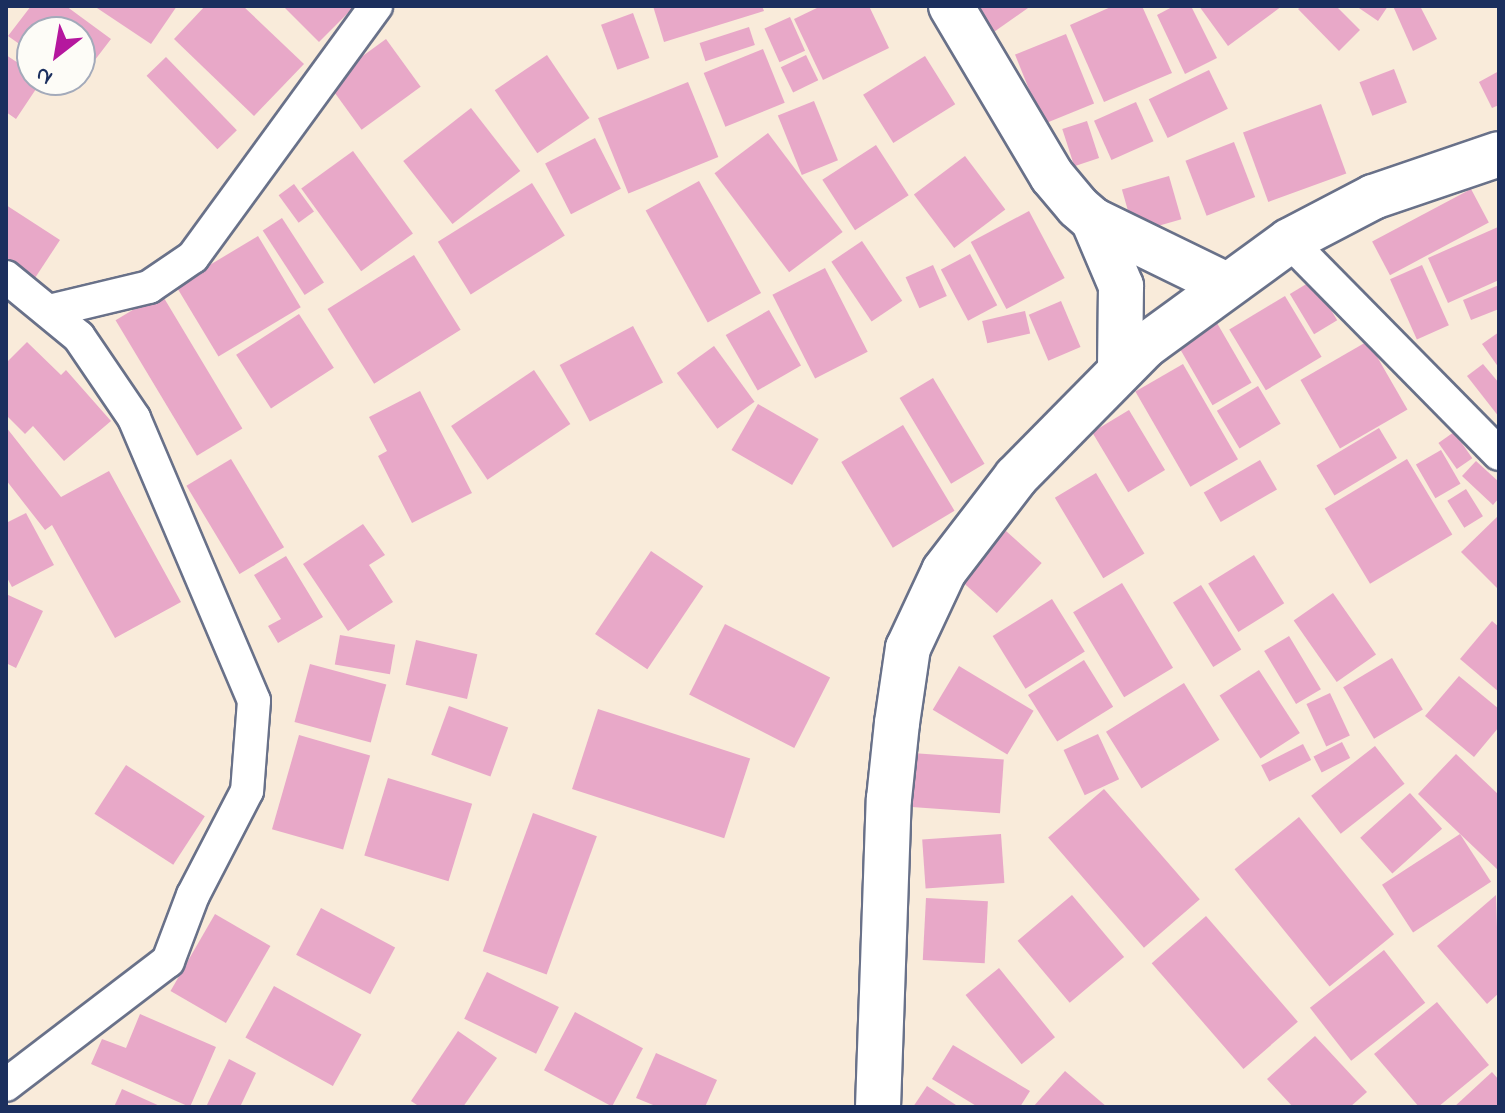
<!DOCTYPE html>
<html>
<head>
<meta charset="utf-8">
<style>
	body { margin:0 }
	#map { position:relative; width:1505px; height:1113px; overflow:hidden; background:#f9ebda; font-family:"Indie Flower",sans-serif }
	div>[style] { position:absolute }
	.building>* { inset:0; background:#e8a8c8; transform-origin:0 0 }
	.roads { filter:drop-shadow(2px 0 #697189) drop-shadow(-2px 0 #697189) drop-shadow(0 2px #697189) drop-shadow(0 -2px #697189) }
	.street>* { height:32px; margin:-16px; padding:0 16px; transform-origin:16px; border-radius:16px; background:#fff }
	.secondary>* { height:44px; margin:-22px; padding:0 22px; transform-origin:22px; border-radius:22px; background:#fff }
	span { translate:-50% -50%; white-space:nowrap; text-align:center; line-height:1.15; -webkit-text-stroke:6px #fdfcf7; paint-order:stroke }
	.frame { position:absolute; inset:0; border:8px solid #1b2f5e; pointer-events:none }
	.north { position:absolute; left:16px; top:16px; width:80px; height:80px; box-sizing:border-box; background:#fdfcf7; border:2px solid #a3aaba; border-radius:50%; rotate:211deg; font-size:22px; font-weight:700; line-height:32px; text-align:center; color:#1b2f5e }
	.north::after { content:''; display:block; margin:auto; width:28px; height:36px; background:#b5179e; clip-path:polygon(50% 0,100% 100%,50% 72%,0 100%) }
</style>
</head>
<body>
<div id="map">
	<div class="building">
		<div style="clip-path:polygon(31px 6px,66px 6px,111px 39px,75px 86px,67px 80px,80px 80px,80px 32px,32px 32px,32px 53px,8px 36px)"></div>
		<div style="clip-path:polygon(94px 6px,177px 6px,151px 44px)"></div>
		<div style="clip-path:polygon(205px 6px,243px 6px,304px 64px,254px 116px,174px 39px)"></div>
		<div style="clip-path:polygon(283px 6px,355px 6px,319px 42px)"></div>
		<div style="clip-path:polygon(653px 6px,762px 6px,764px 11px,664px 42px)"></div>
		<div style="clip-path:polygon(821px 6px,869px 6px,889px 48px,823px 80px,794px 19px)"></div>
		<div style="clip-path:polygon(971px 6px,1027px 6px,1028px 8px,991px 34px)"></div>
		<div style="clip-path:polygon(1113px 6px,1142px 6px,1172px 73px,1104px 102px,1070px 25px)"></div>
		<div style="clip-path:polygon(1174px 6px,1191px 6px,1217px 58px,1185px 74px,1157px 15px)"></div>
		<div style="clip-path:polygon(1199px 6px,1282px 6px,1228px 46px)"></div>
		<div style="clip-path:polygon(1302px 6px,1336px 6px,1360px 30px,1339px 51px,1298px 9px)"></div>
		<div style="clip-path:polygon(1356px 6px,1388px 6px,1378px 21px)"></div>
		<div style="clip-path:polygon(1393px 6px,1420px 6px,1437px 39px,1413px 51px)"></div>
		<div style="left:633px;top:13px;width:48px;height:34px;rotate:70deg"></div>
		<div style="left:790px;top:17px;width:37px;height:28px;rotate:66deg"></div>
		<div style="left:749px;top:27px;width:19px;height:52px;rotate:72deg"></div>
		<div style="left:1066px;top:34px;width:75px;height:55px;rotate:68deg"></div>
		<div style="left:386px;top:39px;width:59px;height:73px;rotate:54deg"></div>
		<div style="left:763px;top:49px;width:58px;height:64px;rotate:68deg"></div>
		<div style="clip-path:polygon(6px 55px,32px 72px,32px 80px,42px 80px,16px 119px,6px 112px)"></div>
		<div style="left:547px;top:55px;width:76px;height:63px;rotate:56deg"></div>
		<div style="left:806px;top:55px;width:28px;height:28px;rotate:64deg"></div>
		<div style="left:925px;top:56px;width:57px;height:73px;rotate:58deg"></div>
		<div style="left:166px;top:57px;width:102px;height:27px;rotate:46deg"></div>
		<div style="left:1394px;top:69px;width:36px;height:37px;rotate:69deg"></div>
		<div style="left:1209px;top:70px;width:43px;height:67px;rotate:64deg"></div>
		<div style="clip-path:polygon(1499px 71px,1499px 105px,1492px 108px,1479px 82px)"></div>
		<div style="left:688px;top:82px;width:81px;height:97px;rotate:68deg"></div>
		<div style="left:814px;top:101px;width:64px;height:39px;rotate:68deg"></div>
		<div style="left:1136px;top:102px;width:43px;height:46px;rotate:66deg"></div>
		<div style="left:1321px;top:104px;width:74px;height:83px;rotate:70deg"></div>
		<div style="left:471px;top:108px;width:80px;height:86px;rotate:52deg"></div>
		<div style="left:1087px;top:121px;width:39px;height:26px;rotate:72deg"></div>
		<div style="left:768px;top:133px;width:124px;height:67px;rotate:53deg"></div>
		<div style="left:595px;top:138px;width:57px;height:56px;rotate:63deg"></div>
		<div style="left:1234px;top:142px;width:59px;height:52px;rotate:69deg"></div>
		<div style="left:876px;top:145px;width:60px;height:64px;rotate:57deg"></div>
		<div style="left:353px;top:151px;width:102px;height:64px;rotate:54deg"></div>
		<div style="left:965px;top:156px;width:67px;height:64px;rotate:53deg"></div>
		<div style="left:1169px;top:176px;width:45px;height:49px;rotate:74deg"></div>
		<div style="left:699px;top:181px;width:128px;height:61px;rotate:61deg"></div>
		<div style="left:532px;top:183px;width:62px;height:111px;rotate:58deg"></div>
		<div style="left:294px;top:184px;width:34px;height:19px;rotate:54deg"></div>
		<div style="left:1471px;top:189px;width:38px;height:112px;rotate:62deg"></div>
		<div style="clip-path:polygon(6px 205px,60px 240px,33px 281px,6px 264px)"></div>
		<div style="left:1029px;top:211px;width:76px;height:66px;rotate:62deg"></div>
		<div style="left:282px;top:218px;width:77px;height:23px;rotate:57deg"></div>
		<div style="clip-path:polygon(1498px 227px,1499px 280px,1448px 303px,1428px 258px)"></div>
		<div style="left:258px;top:236px;width:83px;height:96px;rotate:59deg"></div>
		<div style="left:862px;top:241px;width:72px;height:37px;rotate:56deg"></div>
		<div style="left:970px;top:254px;width:58px;height:33px;rotate:62deg"></div>
		<div style="left:414px;top:255px;width:88px;height:102px;rotate:58deg"></div>
		<div style="left:933px;top:265px;width:34px;height:30px;rotate:66deg"></div>
		<div style="left:1422px;top:265px;width:66px;height:35px;rotate:66deg"></div>
		<div style="left:825px;top:268px;width:94px;height:59px;rotate:63deg"></div>
		<div style="left:1313px;top:280px;width:47px;height:27px;rotate:59deg"></div>
		<div style="clip-path:polygon(1499px 285px,1499px 309px,1471px 320px,1463px 300px)"></div>
		<div style="left:161px;top:293px;width:158px;height:53px;rotate:59deg"></div>
		<div style="left:1285px;top:296px;width:71px;height:65px;rotate:59deg"></div>
		<div style="left:1061px;top:301px;width:50px;height:35px;rotate:67deg"></div>
		<div style="left:769px;top:310px;width:64px;height:50px;rotate:60deg"></div>
		<div style="left:1025px;top:311px;width:23px;height:44px;rotate:77deg"></div>
		<div style="left:299px;top:314px;width:64px;height:75px;rotate:57deg"></div>
		<div style="left:1217px;top:323px;width:69px;height:45px;rotate:60deg"></div>
		<div style="left:633px;top:326px;width:64px;height:83px;rotate:62deg"></div>
		<div style="clip-path:polygon(1499px 332px,1499px 368px,1482px 344px)"></div>
		<div style="left:1368px;top:341px;width:79px;height:78px;rotate:60deg"></div>
		<div style="clip-path:polygon(27px 342px,61px 375px,66px 370px,111px 421px,64px 461px,33px 426px,25px 434px,6px 415px,6px 363px)"></div>
		<div style="left:714px;top:346px;width:69px;height:46px;rotate:54deg"></div>
		<div style="left:1183px;top:364px;width:110px;height:55px;rotate:60deg"></div>
		<div style="clip-path:polygon(1483px 364px,1499px 383px,1499px 417px,1467px 376px)"></div>
		<div style="left:534px;top:370px;width:65px;height:100px;rotate:56deg"></div>
		<div style="left:933px;top:378px;width:100px;height:39px;rotate:59deg"></div>
		<div style="left:1258px;top:386px;width:44px;height:48px;rotate:59deg"></div>
		<div style="clip-path:polygon(420px 391px,472px 493px,412px 523px,378px 456px,387px 451px,369px 417px)"></div>
		<div style="left:758px;top:404px;width:70px;height:53px;rotate:30deg"></div>
		<div style="left:1129px;top:410px;width:70px;height:43px;rotate:59deg"></div>
		<div style="left:903px;top:425px;width:100px;height:72px;rotate:59deg"></div>
		<div style="clip-path:polygon(6px 427px,61px 497px,109px 471px,181px 602px,115px 638px,52px 525px,45px 530px,6px 480px)"></div>
		<div style="left:1379px;top:428px;width:35px;height:73px;rotate:59deg"></div>
		<div style="left:1454px;top:432px;width:32px;height:19px;rotate:55deg"></div>
		<div style="left:1441px;top:450px;width:39px;height:29px;rotate:60deg"></div>
		<div style="left:231px;top:459px;width:103px;height:52px;rotate:59deg"></div>
		<div style="left:1407px;top:459px;width:88px;height:96px;rotate:59deg"></div>
		<div style="left:1260px;top:460px;width:34px;height:65px;rotate:60deg"></div>
		<div style="clip-path:polygon(1476px 461px,1499px 482px,1499px 498px,1493px 505px,1462px 476px)"></div>
		<div style="left:1096px;top:473px;width:94px;height:48px;rotate:59deg"></div>
		<div style="left:1466px;top:489px;width:32px;height:22px;rotate:58deg"></div>
		<div style="clip-path:polygon(26px 513px,54px 565px,12px 587px,6px 576px,6px 523px)"></div>
		<div style="clip-path:polygon(1499px 515px,1499px 590px,1461px 552px)"></div>
		<div style="clip-path:polygon(363px 524px,385px 555px,369px 565px,393px 602px,348px 631px,303px 564px)"></div>
		<div style="left:1006px;top:531px;width:48px;height:67px;rotate:42deg"></div>
		<div style="left:651px;top:551px;width:63px;height:100px;rotate:34deg"></div>
		<div style="left:1254px;top:555px;width:57px;height:54px;rotate:58deg"></div>
		<div style="clip-path:polygon(286px 556px,323px 617px,278px 643px,268px 626px,281px 619px,254px 575px)"></div>
		<div style="left:1122px;top:583px;width:99px;height:57px;rotate:59deg"></div>
		<div style="left:1201px;top:585px;width:76px;height:33px;rotate:58deg"></div>
		<div style="left:1333px;top:593px;width:75px;height:48px;rotate:55deg"></div>
		<div style="clip-path:polygon(6px 594px,43px 611px,16px 668px,6px 663px)"></div>
		<div style="left:1052px;top:599px;width:62px;height:70px;rotate:58deg"></div>
		<div style="clip-path:polygon(1492px 621px,1499px 627px,1499px 692px,1460px 659px)"></div>
		<div style="left:725px;top:624px;width:118px;height:79px;rotate:27deg"></div>
		<div style="left:340px;top:635px;width:56px;height:30px;rotate:10deg"></div>
		<div style="left:1289px;top:636px;width:62px;height:29px;rotate:59deg"></div>
		<div style="left:416px;top:640px;width:63px;height:46px;rotate:13deg"></div>
		<div style="left:1392px;top:658px;width:60px;height:57px;rotate:59deg"></div>
		<div style="left:1084px;top:660px;width:55px;height:66px;rotate:58deg"></div>
		<div style="left:310px;top:664px;width:79px;height:60px;rotate:15deg"></div>
		<div style="left:959px;top:666px;width:87px;height:51px;rotate:31deg"></div>
		<div style="left:1259px;top:670px;width:75px;height:47px;rotate:57deg"></div>
		<div style="clip-path:polygon(1459px 676px,1499px 709px,1499px 727px,1474px 757px,1425px 716px)"></div>
		<div style="left:1184px;top:683px;width:67px;height:92px;rotate:58deg"></div>
		<div style="left:1330px;top:693px;width:47px;height:26px;rotate:65deg"></div>
		<div style="left:449px;top:706px;width:63px;height:52px;rotate:20deg"></div>
		<div style="left:598px;top:709px;width:160px;height:84px;rotate:18deg"></div>
		<div style="left:1098px;top:734px;width:50px;height:38px;rotate:65deg"></div>
		<div style="left:299px;top:735px;width:74px;height:98px;rotate:16deg"></div>
		<div style="left:1342px;top:742px;width:18px;height:32px;rotate:63deg"></div>
		<div style="left:1303px;top:744px;width:18px;height:47px;rotate:63deg"></div>
		<div style="left:1375px;top:746px;width:48px;height:81px;rotate:52deg"></div>
		<div style="left:912px;top:753px;width:92px;height:54px;rotate:4deg"></div>
		<div style="clip-path:polygon(1456px 754px,1499px 795px,1499px 871px,1418px 794px)"></div>
		<div style="left:126px;top:765px;width:94px;height:58px;rotate:33deg"></div>
		<div style="left:388px;top:778px;width:88px;height:81px;rotate:17deg"></div>
		<div style="left:1104px;top:789px;width:146px;height:74px;rotate:49deg"></div>
		<div style="left:1410px;top:793px;width:48px;height:67px;rotate:48deg"></div>
		<div style="left:533px;top:813px;width:68px;height:147px;rotate:20deg"></div>
		<div style="left:1299px;top:817px;width:151px;height:83px;rotate:51deg"></div>
		<div style="left:1001px;top:834px;width:49px;height:79px;rotate:86deg"></div>
		<div style="left:1460px;top:834px;width:57px;height:93px;rotate:57deg"></div>
		<div style="left:1072px;top:895px;width:81px;height:71px;rotate:50deg"></div>
		<div style="clip-path:polygon(1496px 895px,1499px 993px,1487px 1004px,1437px 946px)"></div>
		<div style="left:926px;top:898px;width:62px;height:62px;rotate:3deg"></div>
		<div style="left:321px;top:908px;width:84px;height:53px;rotate:28deg"></div>
		<div style="left:215px;top:914px;width:64px;height:89px;rotate:30deg"></div>
		<div style="left:1206px;top:916px;width:140px;height:72px;rotate:49deg"></div>
		<div style="left:1384px;top:950px;width:67px;height:94px;rotate:52deg"></div>
		<div style="left:999px;top:968px;width:89px;height:43px;rotate:51deg"></div>
		<div style="left:487px;top:972px;width:80px;height:52px;rotate:26deg"></div>
		<div style="left:274px;top:986px;width:100px;height:59px;rotate:29deg"></div>
		<div style="clip-path:polygon(1437px 1002px,1489px 1065px,1438px 1107px,1419px 1107px,1374px 1054px)"></div>
		<div style="left:575px;top:1012px;width:77px;height:66px;rotate:28deg"></div>
		<div style="clip-path:polygon(140px 1014px,216px 1047px,190px 1107px,91px 1064px,102px 1039px,126px 1048px)"></div>
		<div style="clip-path:polygon(458px 1031px,497px 1058px,463px 1107px,420px 1107px,411px 1101px)"></div>
		<div style="clip-path:polygon(1315px 1036px,1367px 1092px,1350px 1107px,1293px 1107px,1267px 1079px)"></div>
		<div style="clip-path:polygon(953px 1045px,1030px 1091px,1020px 1107px,978px 1107px,932px 1079px)"></div>
		<div style="clip-path:polygon(656px 1053px,717px 1080px,705px 1107px,658px 1107px,636px 1098px)"></div>
		<div style="clip-path:polygon(229px 1059px,256px 1073px,240px 1107px,206px 1107px)"></div>
		<div style="clip-path:polygon(1065px 1071px,1107px 1107px,1033px 1107px)"></div>
		<div style="clip-path:polygon(1492px 1072px,1499px 1080px,1499px 1107px,1454px 1107px)"></div>
		<div style="clip-path:polygon(927px 1086px,959px 1107px,913px 1107px)"></div>
		<div style="clip-path:polygon(122px 1089px,162px 1107px,114px 1107px)"></div>
	</div>
	<div class="roads">
		<div class="street">
			<div style="left:1289px;top:241px;width:299px;rotate:45.4deg"></div>
			<div style="left:6px;top:277px;width:94px;rotate:39.4deg"></div>
			<div style="left:79px;top:337px;width:98px;rotate:55.8deg"></div>
			<div style="left:134px;top:418px;width:307px;rotate:67deg"></div>
			<div style="left:254px;top:701px;width:90px;rotate:94.4deg"></div>
			<div style="left:247px;top:791px;width:117px;rotate:117.4deg"></div>
			<div style="left:193px;top:895px;width:71px;rotate:110.7deg"></div>
			<div style="left:168px;top:961px;width:204px;rotate:142.6deg"></div>
			<div style="left:49px;top:311px;width:103px;rotate:-13.5deg"></div>
			<div style="left:149px;top:287px;width:53px;rotate:-34.3deg"></div>
			<div style="left:193px;top:257px;width:311px;rotate:-53.9deg"></div>
		</div>
		<div class="secondary">
			<div style="left:951px;top:6px;width:198px;rotate:59.3deg"></div>
			<div style="left:1052px;top:176px;width:40px;rotate:50deg"></div>
			<div style="left:1078px;top:207px;width:20px;rotate:41deg"></div>
			<div style="left:1093px;top:220px;width:148px;rotate:26deg"></div>
			<div style="left:1093px;top:220px;width:72px;rotate:67deg"></div>
			<div style="left:1121px;top:286px;width:83px;rotate:90.7deg"></div>
			<div style="left:878px;top:1107px;width:308px;rotate:-88deg"></div>
			<div style="left:889px;top:799px;width:76px;rotate:-84deg"></div>
			<div style="left:897px;top:723px;width:76px;rotate:-81.7deg"></div>
			<div style="left:908px;top:648px;width:85px;rotate:-64.9deg"></div>
			<div style="left:944px;top:571px;width:118px;rotate:-52.5deg"></div>
			<div style="left:1016px;top:477px;width:184px;rotate:-45.4deg"></div>
			<div style="left:1145px;top:346px;width:178px;rotate:-36.1deg"></div>
			<div style="left:1289px;top:241px;width:95px;rotate:-27.6deg"></div>
			<div style="left:1373px;top:197px;width:133px;rotate:-18.8deg"></div>
		</div>
	</div>
	<div class="frame"></div>
	<div class="north">N</div>
</div>
</body>
</html>
